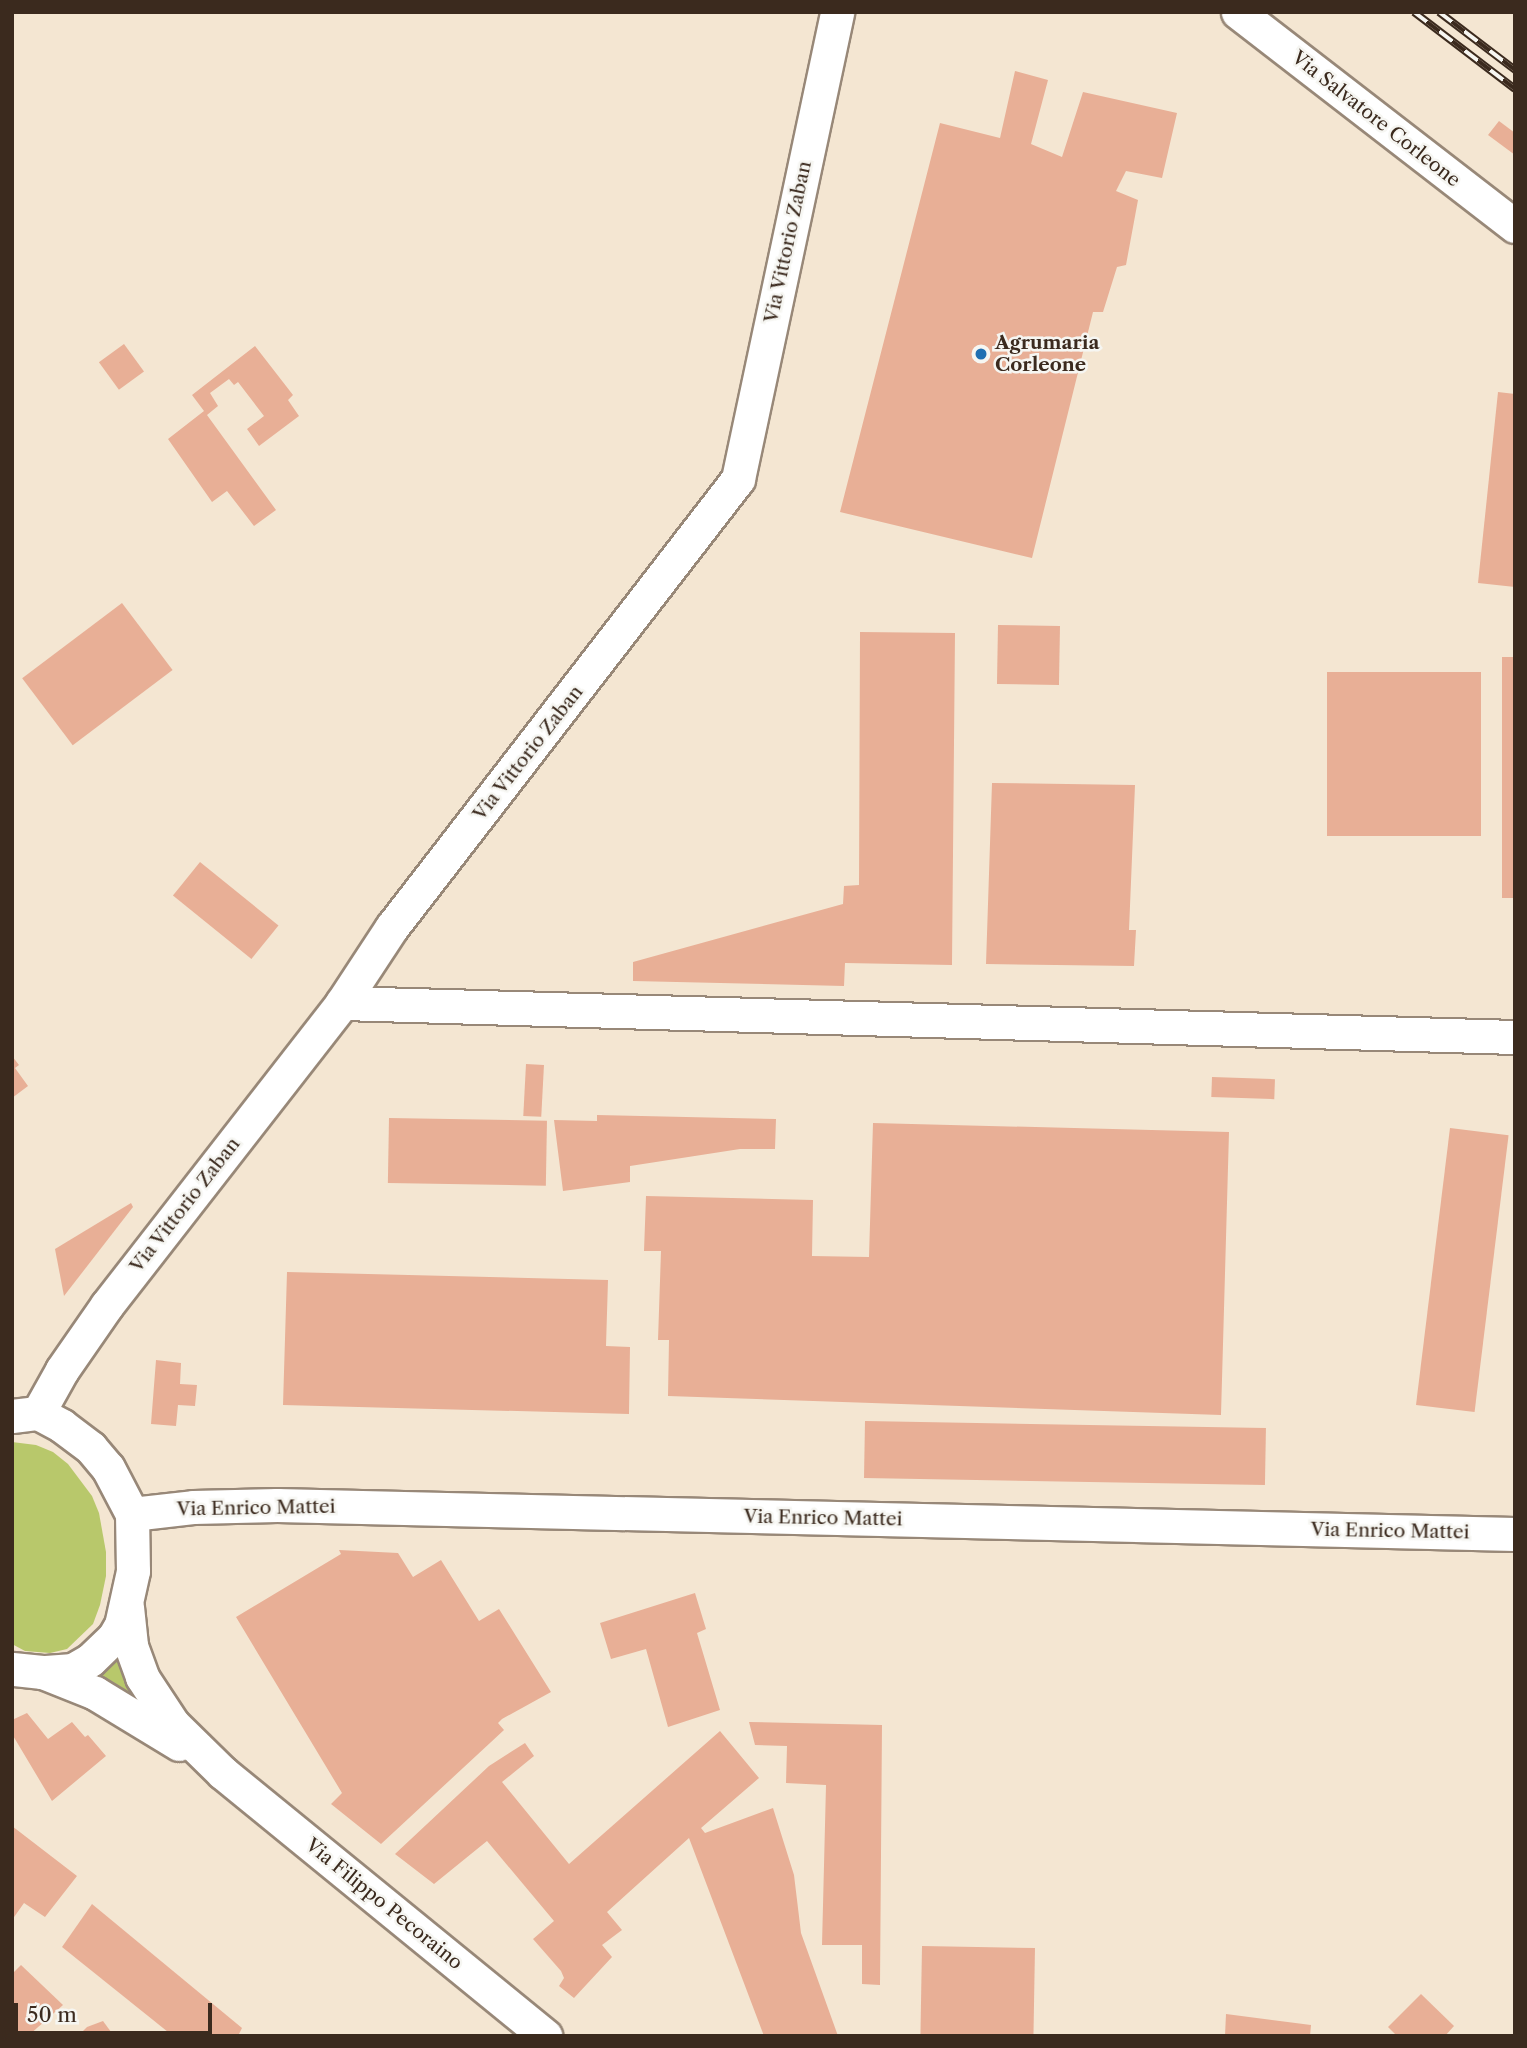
<!DOCTYPE html>
<html>
<head>
<meta charset="utf-8">
<style>
	body { margin:0 }
	#map { position:relative; width:1527px; height:2048px; overflow:hidden; background:#f4e6d2; font-family:"Libre Caslon Text",serif }
	div>[style] { position:absolute }
	.green>* { inset:0; background:#b8c86b }
	.building>* { inset:0; background:#e8af96; transform-origin:0 0 }
	.roads { filter:drop-shadow(2px 0 #988878) drop-shadow(-2px 0 #988878) drop-shadow(0 2px #988878) drop-shadow(0 -2px #988878) }
	.minor>* { height:33px; margin:-16.5px; padding:0 16.5px; transform-origin:16.5px; border-radius:16.5px; background:#fff }
	.rail>* { height:8px; margin-top:-4px; transform-origin:0; background:repeating-linear-gradient(90deg,#f6f6f2 0 16px,#3b2a1e 0 32px); box-sizing:border-box; border-block:2px solid #3b2a1e }
	.dots>* { width:19px; height:19px; translate:-50% -50%; box-sizing:border-box; border:4px solid #f6f6f2; border-radius:50% }
	span { translate:-50% -50%; white-space:nowrap; text-align:center; line-height:1.15; -webkit-text-stroke:5px #f6f6f2; paint-order:stroke }
	.street-label { font-size:19px; color:#3b2a1e }
	.poi-label { font-size:19px; color:#3b2a1e; font-weight:700 }
	.left { translate:0 -50%; text-align:left }
	.frame { position:absolute; inset:0; border:14px solid #3b2a1e; pointer-events:none }
	.scale { position:absolute; left:14px; top:2003px; width:198px; height:32px; box-sizing:border-box; border:4px solid #3b2a1e; border-top:0; padding-left:9px; font-size:21px; line-height:24px; white-space:nowrap; color:#3b2a1e; -webkit-text-stroke:5px #f6f6f2; paint-order:stroke }
</style>
</head>
<body>
<div id="map">
	<div class="green">
		<div style="clip-path:polygon(12px 1442px,36px 1445px,53px 1452px,68px 1464px,92px 1496px,99px 1513px,106px 1552px,106px 1576px,100px 1605px,93px 1624px,67px 1649px,50px 1653px,25px 1651px,12px 1644px)"></div>
		<div style="clip-path:polygon(118px 1659px,127px 1686px,152px 1719px,95px 1677px)"></div>
	</div>
	<div class="building">
		<div style="clip-path:polygon(1015px 71px,1048px 80px,1031px 144px,1062px 157px,1083px 92px,1177px 113px,1162px 178px,1126px 171px,1116px 191px,1138px 200px,1126px 265px,1117px 267px,1103px 312px,1093px 312px,1032px 558px,840px 512px,940px 123px,1000px 138px)"></div>
		<div style="clip-path:polygon(1499px 121px,1515px 133px,1515px 155px,1488px 135px)"></div>
		<div style="left:124px;top:344px;width:34px;height:31px;rotate:54deg"></div>
		<div style="clip-path:polygon(255px 346px,293px 395px,288px 400px,299px 416px,259px 446px,247px 429px,264px 416px,238px 382px,234px 385px,229px 379px,210px 393px,218px 406px,207px 415px,276px 510px,254px 526px,227px 491px,212px 502px,168px 439px,204px 411px,192px 395px)"></div>
		<div style="clip-path:polygon(1498px 392px,1515px 394px,1515px 587px,1478px 583px)"></div>
		<div style="left:122px;top:603px;width:84px;height:125px;rotate:53deg"></div>
		<div style="left:998px;top:625px;width:62px;height:59px;rotate:1deg"></div>
		<div style="clip-path:polygon(860px 632px,955px 633px,952px 965px,845px 963px,844px 986px,633px 981px,633px 962px,843px 904px,844px 886px,859px 885px)"></div>
		<div style="left:1502px;top:657px;width:13px;height:241px"></div>
		<div style="left:1327px;top:672px;width:154px;height:164px"></div>
		<div style="clip-path:polygon(992px 783px,1135px 785px,1129px 930px,1136px 930px,1134px 966px,986px 964px)"></div>
		<div style="left:200px;top:862px;width:101px;height:43px;rotate:39deg"></div>
		<div style="clip-path:polygon(12px 1056px,19px 1065px,15px 1068px,28px 1086px,12px 1098px)"></div>
		<div style="left:526px;top:1064px;width:18px;height:52px;rotate:3deg"></div>
		<div style="left:1212px;top:1077px;width:63px;height:20px;rotate:2deg"></div>
		<div style="clip-path:polygon(597px 1115px,776px 1119px,775px 1149px,740px 1149px,630px 1166px,630px 1182px,563px 1191px,554px 1120px,597px 1121px)"></div>
		<div style="left:389px;top:1118px;width:158px;height:65px;rotate:1deg"></div>
		<div style="clip-path:polygon(873px 1123px,1229px 1132px,1221px 1415px,668px 1396px,669px 1340px,658px 1340px,661px 1251px,644px 1251px,646px 1196px,813px 1200px,812px 1256px,869px 1257px)"></div>
		<div style="left:1450px;top:1128px;width:59px;height:279px;rotate:7deg"></div>
		<div style="clip-path:polygon(131px 1203px,133px 1207px,64px 1296px,55px 1249px)"></div>
		<div style="clip-path:polygon(287px 1272px,608px 1280px,606px 1346px,630px 1347px,629px 1414px,283px 1405px)"></div>
		<div style="clip-path:polygon(156px 1360px,181px 1363px,180px 1384px,197px 1385px,195px 1406px,178px 1405px,176px 1426px,151px 1424px)"></div>
		<div style="left:865px;top:1421px;width:401px;height:57px;rotate:1deg"></div>
		<div style="clip-path:polygon(339px 1550px,398px 1553px,413px 1577px,441px 1560px,479px 1621px,499px 1609px,551px 1692px,502px 1719px,498px 1723px,504px 1730px,381px 1844px,331px 1804px,342px 1793px,236px 1617px,341px 1554px)"></div>
		<div style="clip-path:polygon(695px 1593px,706px 1629px,697px 1633px,720px 1710px,668px 1727px,646px 1649px,611px 1659px,600px 1623px)"></div>
		<div style="clip-path:polygon(27px 1713px,48px 1739px,72px 1722px,85px 1737px,88px 1735px,106px 1756px,52px 1801px,12px 1734px,12px 1720px)"></div>
		<div style="clip-path:polygon(749px 1722px,882px 1725px,880px 1985px,862px 1984px,862px 1945px,822px 1945px,826px 1785px,786px 1783px,787px 1746px,755px 1745px)"></div>
		<div style="clip-path:polygon(720px 1731px,759px 1778px,701px 1828px,705px 1833px,773px 1808px,794px 1875px,801px 1933px,838px 2036px,764px 2036px,689px 1838px,607px 1912px,622px 1930px,602px 1945px,612px 1957px,574px 1998px,559px 1986px,564px 1978px,561px 1971px,533px 1939px,554px 1921px,487px 1841px,434px 1884px,395px 1854px,489px 1766px,525px 1743px,534px 1756px,502px 1782px,569px 1864px)"></div>
		<div style="clip-path:polygon(12px 1826px,77px 1876px,45px 1917px,24px 1903px,12px 1920px)"></div>
		<div style="clip-path:polygon(92px 1904px,242px 2028px,238px 2036px,173px 2036px,62px 1947px)"></div>
		<div style="left:922px;top:1946px;width:113px;height:90px;rotate:1deg"></div>
		<div style="clip-path:polygon(21px 1965px,63px 2005px,28px 2036px,16px 2036px,12px 2032px,12px 1974px)"></div>
		<div style="clip-path:polygon(1421px 1994px,1454px 2026px,1445px 2036px,1397px 2036px,1388px 2027px)"></div>
		<div style="clip-path:polygon(1226px 2014px,1311px 2025px,1310px 2036px,1225px 2036px)"></div>
		<div style="clip-path:polygon(103px 2021px,114px 2036px,78px 2036px,87px 2027px)"></div>
	</div>
	<div class="roads">
		<div class="minor">
			<div style="left:1238px;top:12px;width:350px;rotate:37.7deg"></div>
			<div style="left:342px;top:1003px;width:1173px;rotate:1.66deg"></div>
			<div style="left:38px;top:1413px;width:49px;rotate:-60.8deg"></div>
			<div style="left:62px;top:1370px;width:79px;rotate:-55.3deg"></div>
			<div style="left:107px;top:1305px;width:383px;rotate:-52.1deg"></div>
			<div style="left:342px;top:1003px;width:91px;rotate:-56.7deg"></div>
			<div style="left:392px;top:927px;width:566px;rotate:-52.32deg"></div>
			<div style="left:738px;top:479px;width:477px;rotate:-78deg"></div>
			<div style="left:12px;top:1416px;width:26px;rotate:-7deg"></div>
			<div style="left:38px;top:1413px;width:27px;rotate:28deg"></div>
			<div style="left:62px;top:1426px;width:36px;rotate:37deg"></div>
			<div style="left:91px;top:1448px;width:26px;rotate:50deg"></div>
			<div style="left:108px;top:1468px;width:52px;rotate:62.4deg"></div>
			<div style="left:132px;top:1514px;width:57px;rotate:89deg"></div>
			<div style="left:133px;top:1571px;width:55px;rotate:102.5deg"></div>
			<div style="left:121px;top:1625px;width:14px;rotate:120deg"></div>
			<div style="left:114px;top:1637px;width:33px;rotate:136deg"></div>
			<div style="left:90px;top:1660px;width:20px;rotate:150deg"></div>
			<div style="left:73px;top:1670px;width:31px;rotate:176deg"></div>
			<div style="left:42px;top:1672px;width:30px;rotate:-174deg"></div>
			<div style="left:132px;top:1514px;width:61px;rotate:-6.5deg"></div>
			<div style="left:193px;top:1507px;width:84px;rotate:-1.4deg"></div>
			<div style="left:277px;top:1505px;width:1238px;rotate:1.34deg"></div>
			<div style="left:127px;top:1607px;width:39px;rotate:84deg"></div>
			<div style="left:131px;top:1646px;width:33px;rotate:70deg"></div>
			<div style="left:142px;top:1677px;width:56px;rotate:56.6deg"></div>
			<div style="left:173px;top:1724px;width:70px;rotate:44.4deg"></div>
			<div style="left:223px;top:1773px;width:416px;rotate:39.2deg"></div>
			<div style="left:45px;top:1673px;width:54px;rotate:21.8deg"></div>
			<div style="left:95px;top:1693px;width:98px;rotate:31.3deg"></div>
		</div>
	</div>
	<div class="rail">
		<div style="left:1414px;top:12px;width:127px;rotate:37.3deg"></div>
		<div style="left:1439px;top:12px;width:96px;rotate:37.3deg"></div>
	</div>
	<div class="dots">
		<div style="left:981px;top:354px;background:#1f6fb2"></div>
	</div>
	<div class="street-label">
		<span style="left:1376px;top:119px;rotate:38deg">Via Salvatore Corleone</span>
		<span style="left:788px;top:242px;rotate:-78deg">Via Vittorio Zaban</span>
		<span style="left:528px;top:753px;rotate:-52deg">Via Vittorio Zaban</span>
		<span style="left:185px;top:1205px;rotate:-52deg">Via Vittorio Zaban</span>
		<span style="left:256px;top:1508px;rotate:-1deg">Via Enrico Mattei</span>
		<span style="left:823px;top:1518px;rotate:1deg">Via Enrico Mattei</span>
		<span style="left:1390px;top:1531px;rotate:1deg">Via Enrico Mattei</span>
		<span style="left:384px;top:1904px;rotate:39deg">Via Filippo Pecoraino</span>
	</div>
	<div class="poi-label">
		<span class="left" style="left:995px;top:354px">Agrumaria<br>Corleone</span>
	</div>
	<div class="frame"></div>
	<div class="scale">50 m</div>
</div>
</body>
</html>
